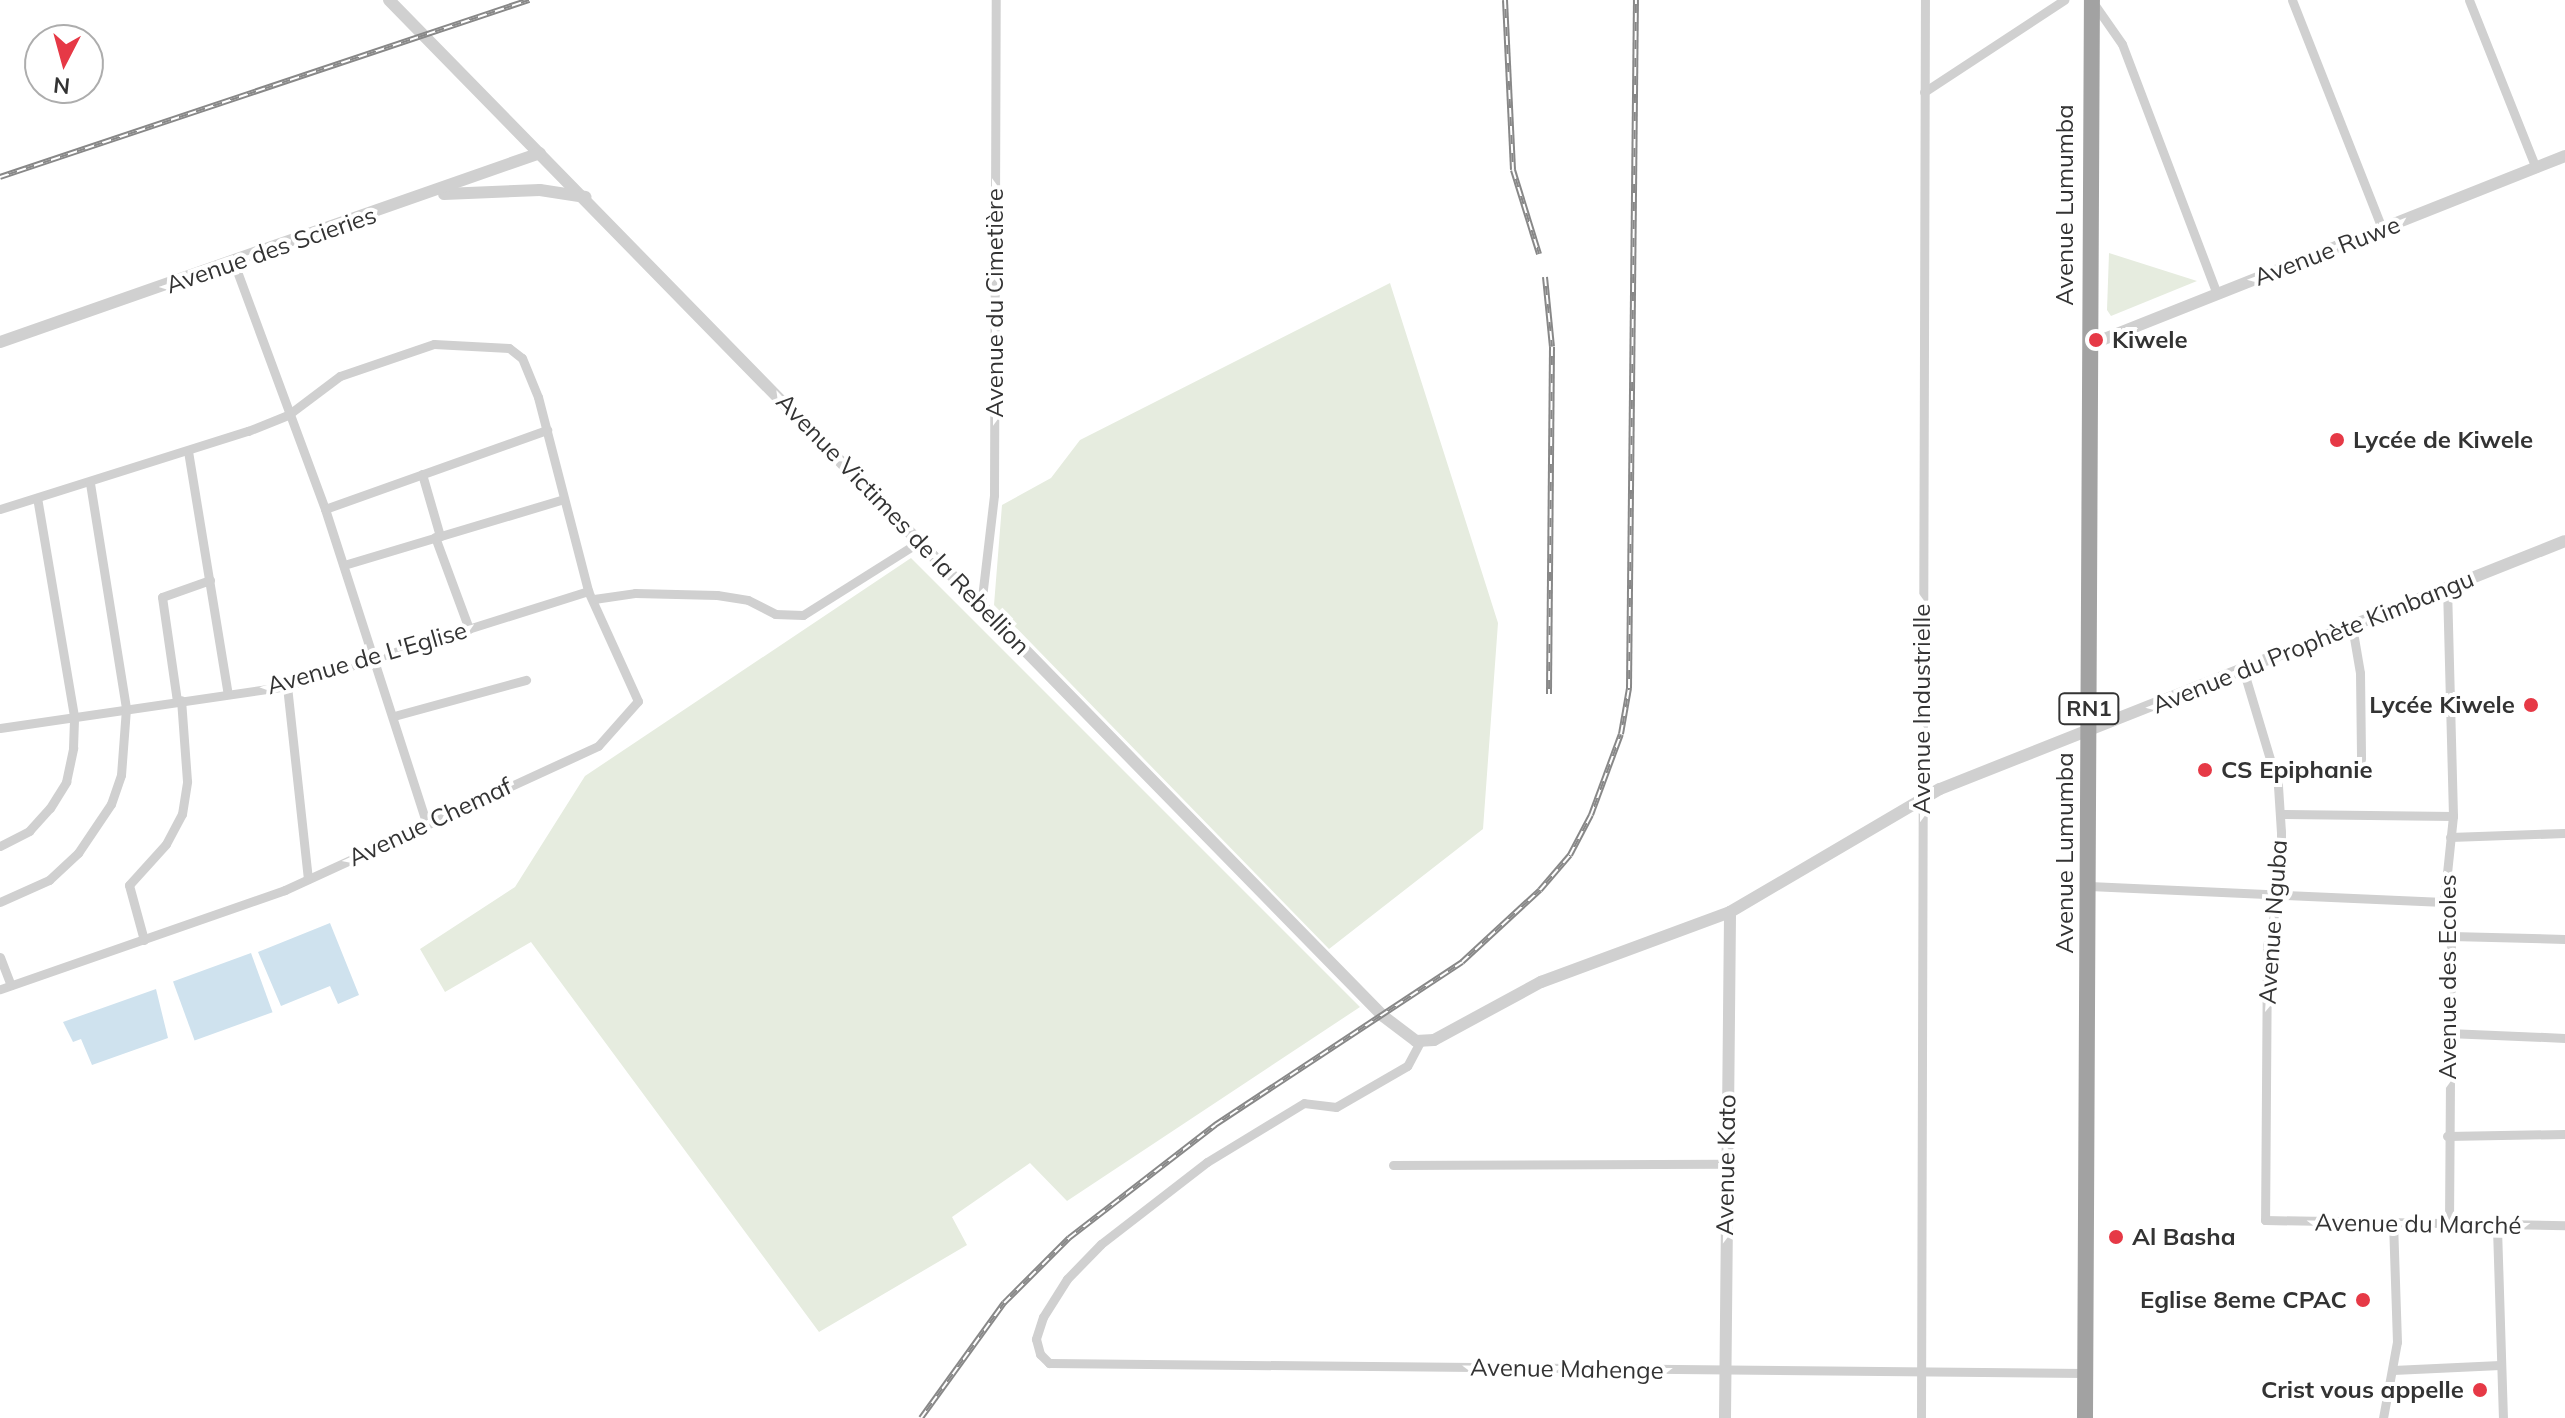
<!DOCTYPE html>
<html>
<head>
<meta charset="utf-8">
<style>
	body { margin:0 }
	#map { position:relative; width:2565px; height:1418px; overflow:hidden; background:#fff; font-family:Mulish,sans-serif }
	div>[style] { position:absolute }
	.green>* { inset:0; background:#e6ecdf }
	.water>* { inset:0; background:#cfe2ee; transform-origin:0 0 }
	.minor>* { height:9px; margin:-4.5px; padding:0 4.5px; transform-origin:4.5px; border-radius:4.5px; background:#d0d0d0 }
	.tertiary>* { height:12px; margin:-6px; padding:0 6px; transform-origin:6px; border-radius:6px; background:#d0d0d0 }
	.trunk>* { height:16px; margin:-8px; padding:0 8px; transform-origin:8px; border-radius:8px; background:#a2a2a2 }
	.rail>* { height:6px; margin-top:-3px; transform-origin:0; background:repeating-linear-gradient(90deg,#fff 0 9px,#888 0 18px); box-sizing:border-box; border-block:2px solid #888 }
	.dots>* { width:22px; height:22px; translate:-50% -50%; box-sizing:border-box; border:4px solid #fff; border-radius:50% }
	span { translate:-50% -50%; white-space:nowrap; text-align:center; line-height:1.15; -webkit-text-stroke:8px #fff; paint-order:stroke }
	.shield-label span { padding:2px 6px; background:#fff; border:2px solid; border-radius:6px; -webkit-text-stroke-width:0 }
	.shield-label { font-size:22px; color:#333; font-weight:700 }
	.street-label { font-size:24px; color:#333 }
	.poi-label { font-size:24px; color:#333; font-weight:700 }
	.left { translate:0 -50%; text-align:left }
	.right { translate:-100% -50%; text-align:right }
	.north { position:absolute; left:24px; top:24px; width:80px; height:80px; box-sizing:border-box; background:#fff; border:2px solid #adadad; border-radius:50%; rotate:186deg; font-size:22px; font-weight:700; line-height:32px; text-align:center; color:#333 }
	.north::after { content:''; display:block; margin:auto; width:28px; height:36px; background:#e63946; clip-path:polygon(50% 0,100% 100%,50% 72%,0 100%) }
</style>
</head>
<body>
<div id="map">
	<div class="green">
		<div style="clip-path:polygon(2109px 253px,2197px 281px,2111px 316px,2107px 310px)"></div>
		<div style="clip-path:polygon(1390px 283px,1498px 623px,1483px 829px,1329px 949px,994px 605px,1002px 505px,1051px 478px,1080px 440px)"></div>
		<div style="clip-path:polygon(911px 558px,1360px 1007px,1067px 1201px,1030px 1163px,952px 1217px,967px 1245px,819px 1332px,531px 942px,445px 992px,420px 949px,515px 887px,585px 776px)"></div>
	</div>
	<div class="water">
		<div style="clip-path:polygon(330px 923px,359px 995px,338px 1004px,330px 986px,281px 1006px,258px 952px)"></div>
		<div style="left:251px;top:953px;width:63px;height:83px;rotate:70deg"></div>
		<div style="clip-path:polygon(156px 989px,168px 1038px,92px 1065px,81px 1039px,73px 1042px,63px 1022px)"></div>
	</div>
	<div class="minor">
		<div style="left:2292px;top:0;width:246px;rotate:68.5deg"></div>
		<div style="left:2469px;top:0;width:181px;rotate:68.3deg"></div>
		<div style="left:2092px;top:1px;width:52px;rotate:55.1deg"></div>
		<div style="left:2122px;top:44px;width:267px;rotate:69.2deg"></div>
		<div style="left:1924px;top:92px;width:168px;rotate:-33.3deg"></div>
		<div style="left:234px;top:263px;width:262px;rotate:69.7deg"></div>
		<div style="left:325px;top:509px;width:329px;rotate:72.1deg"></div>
		<div style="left:188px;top:451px;width:246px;rotate:80.7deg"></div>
		<div style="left:422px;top:474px;width:65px;rotate:73.8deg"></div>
		<div style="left:0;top:509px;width:260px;rotate:-17.5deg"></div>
		<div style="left:248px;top:431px;width:43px;rotate:-21.8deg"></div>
		<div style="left:288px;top:415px;width:65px;rotate:-36.9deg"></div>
		<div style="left:340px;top:376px;width:99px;rotate:-18.8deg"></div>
		<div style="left:434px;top:344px;width:75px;rotate:3.1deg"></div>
		<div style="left:509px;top:348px;width:16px;rotate:38deg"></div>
		<div style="left:522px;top:358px;width:42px;rotate:67.7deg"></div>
		<div style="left:538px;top:397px;width:200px;rotate:75.5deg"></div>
		<div style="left:588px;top:591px;width:121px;rotate:65.6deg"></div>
		<div style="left:638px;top:701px;width:60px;rotate:131.6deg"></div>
		<div style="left:598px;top:746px;width:345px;rotate:155.3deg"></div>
		<div style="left:285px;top:890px;width:302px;rotate:160.8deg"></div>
		<div style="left:325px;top:509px;width:236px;rotate:-19.6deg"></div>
		<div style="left:435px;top:537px;width:98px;rotate:69.7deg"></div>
		<div style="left:344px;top:565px;width:227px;rotate:-16.7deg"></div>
		<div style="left:2447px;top:587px;width:229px;rotate:88.5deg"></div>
		<div style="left:2453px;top:816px;width:86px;rotate:96deg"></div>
		<div style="left:2444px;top:902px;width:35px;rotate:78deg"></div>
		<div style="left:2451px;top:936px;width:288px;rotate:90.4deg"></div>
		<div style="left:594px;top:599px;width:41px;rotate:-8.3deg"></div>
		<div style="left:635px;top:593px;width:82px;rotate:1.4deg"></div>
		<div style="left:717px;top:595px;width:31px;rotate:9deg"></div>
		<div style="left:748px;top:600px;width:30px;rotate:27deg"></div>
		<div style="left:775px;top:614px;width:28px;rotate:2deg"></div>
		<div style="left:803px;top:615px;width:137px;rotate:-32.2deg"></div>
		<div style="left:981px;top:606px;width:112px;rotate:-83.3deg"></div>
		<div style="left:994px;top:495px;width:495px;rotate:-89.8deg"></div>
		<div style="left:2352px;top:626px;width:48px;rotate:80.3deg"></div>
		<div style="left:2360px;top:673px;width:86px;rotate:89.3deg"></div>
		<div style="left:2243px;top:669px;width:122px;rotate:73.3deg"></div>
		<div style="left:2278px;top:786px;width:46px;rotate:86.3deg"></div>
		<div style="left:2281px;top:832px;width:52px;rotate:90deg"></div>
		<div style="left:2281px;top:884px;width:64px;rotate:102.7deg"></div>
		<div style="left:2267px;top:946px;width:274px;rotate:90.4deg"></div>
		<div style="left:2265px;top:1220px;width:300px;rotate:1deg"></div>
		<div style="left:287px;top:686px;width:194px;rotate:83.8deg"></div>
		<div style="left:177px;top:701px;width:105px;rotate:-98.2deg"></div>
		<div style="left:162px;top:597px;width:51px;rotate:-19.5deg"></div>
		<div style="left:394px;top:716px;width:137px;rotate:-15.3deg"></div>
		<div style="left:0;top:728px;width:290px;rotate:-8.3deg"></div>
		<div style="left:287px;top:686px;width:316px;rotate:-17.5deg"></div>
		<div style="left:2280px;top:814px;width:173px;rotate:0.7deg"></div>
		<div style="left:2450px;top:837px;width:115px;rotate:-2deg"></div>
		<div style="left:0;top:846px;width:33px;rotate:-27deg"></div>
		<div style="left:29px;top:831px;width:31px;rotate:-48deg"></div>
		<div style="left:50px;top:808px;width:31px;rotate:-58deg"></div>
		<div style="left:66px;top:782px;width:35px;rotate:-78deg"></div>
		<div style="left:73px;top:748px;width:32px;rotate:-88deg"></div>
		<div style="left:74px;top:716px;width:221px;rotate:-99.6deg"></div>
		<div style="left:2089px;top:886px;width:355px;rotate:2.6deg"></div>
		<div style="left:0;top:902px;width:54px;rotate:-24.2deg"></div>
		<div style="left:49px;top:880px;width:40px;rotate:-43deg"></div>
		<div style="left:78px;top:853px;width:59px;rotate:-56deg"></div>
		<div style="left:111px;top:804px;width:31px;rotate:-71deg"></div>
		<div style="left:121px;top:775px;width:67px;rotate:-85.7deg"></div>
		<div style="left:126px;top:708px;width:229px;rotate:-99.1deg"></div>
		<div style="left:2451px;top:936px;width:114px;rotate:1.5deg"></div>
		<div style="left:144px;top:940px;width:57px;rotate:-105.3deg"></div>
		<div style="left:129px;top:885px;width:55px;rotate:-47.9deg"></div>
		<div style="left:166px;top:844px;width:34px;rotate:-62deg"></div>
		<div style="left:182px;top:814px;width:33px;rotate:-81deg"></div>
		<div style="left:187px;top:781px;width:81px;rotate:-94.2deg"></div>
		<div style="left:0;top:957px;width:30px;rotate:69deg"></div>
		<div style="left:2448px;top:1033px;width:117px;rotate:2.4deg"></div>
		<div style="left:1420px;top:1042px;width:27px;rotate:118deg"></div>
		<div style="left:1407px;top:1066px;width:82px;rotate:150deg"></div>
		<div style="left:1336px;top:1107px;width:32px;rotate:-173deg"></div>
		<div style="left:1304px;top:1103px;width:114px;rotate:148.7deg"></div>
		<div style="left:1207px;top:1162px;width:134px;rotate:142.3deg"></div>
		<div style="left:1101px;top:1244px;width:49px;rotate:134.2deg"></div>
		<div style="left:1067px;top:1279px;width:45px;rotate:122.3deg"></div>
		<div style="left:1043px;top:1317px;width:23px;rotate:108deg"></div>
		<div style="left:1036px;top:1339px;width:16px;rotate:75deg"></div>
		<div style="left:1040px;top:1354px;width:13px;rotate:45deg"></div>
		<div style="left:1049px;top:1363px;width:1036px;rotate:0.55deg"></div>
		<div style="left:2447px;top:1136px;width:118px;rotate:-1deg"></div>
		<div style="left:1393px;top:1165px;width:332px;rotate:-0.2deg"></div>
		<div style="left:2497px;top:1228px;width:190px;rotate:88.2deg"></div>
		<div style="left:2393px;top:1370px;width:107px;rotate:-2.7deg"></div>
		<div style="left:1921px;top:1418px;width:1418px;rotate:-89.84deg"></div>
		<div style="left:2383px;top:1418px;width:77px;rotate:-79.6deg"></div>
		<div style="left:2397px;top:1342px;width:121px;rotate:-91.9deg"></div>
	</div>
	<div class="tertiary">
		<div style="left:389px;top:0;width:1421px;rotate:45.63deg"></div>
		<div style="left:1383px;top:1016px;width:41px;rotate:37.1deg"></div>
		<div style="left:1416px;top:1041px;width:18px;rotate:-3deg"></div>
		<div style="left:1434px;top:1040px;width:122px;rotate:-28.5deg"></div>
		<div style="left:1541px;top:982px;width:202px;rotate:-20.3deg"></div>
		<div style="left:1730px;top:912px;width:243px;rotate:-30.4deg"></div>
		<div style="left:1940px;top:789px;width:672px;rotate:-21.64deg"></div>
		<div style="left:444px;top:194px;width:96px;rotate:-2.4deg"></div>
		<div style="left:540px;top:190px;width:46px;rotate:8.8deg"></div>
		<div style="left:0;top:342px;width:572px;rotate:-19.29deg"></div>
		<div style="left:2089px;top:345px;width:512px;rotate:-21.66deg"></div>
		<div style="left:1725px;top:1418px;width:506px;rotate:-89.43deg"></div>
	</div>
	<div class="trunk">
		<div style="left:2085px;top:1418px;width:1418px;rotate:-89.72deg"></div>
	</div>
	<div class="rail">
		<div style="left:1505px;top:0;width:170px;rotate:87.3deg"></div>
		<div style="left:1513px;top:170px;width:88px;rotate:72.8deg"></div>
		<div style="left:0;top:177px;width:558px;rotate:-18.5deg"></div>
		<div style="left:1545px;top:277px;width:70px;rotate:84.3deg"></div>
		<div style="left:1552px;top:347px;width:347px;rotate:90.5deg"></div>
		<div style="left:921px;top:1418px;width:142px;rotate:-54.2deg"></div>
		<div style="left:1004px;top:1303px;width:92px;rotate:-45deg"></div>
		<div style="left:1069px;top:1238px;width:185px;rotate:-37.7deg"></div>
		<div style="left:1215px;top:1125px;width:296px;rotate:-33.4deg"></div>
		<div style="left:1462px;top:962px;width:106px;rotate:-42.7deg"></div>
		<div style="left:1540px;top:890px;width:46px;rotate:-49.4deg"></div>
		<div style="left:1570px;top:855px;width:45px;rotate:-62.3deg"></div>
		<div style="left:1591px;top:815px;width:86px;rotate:-69.7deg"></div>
		<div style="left:1621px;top:734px;width:47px;rotate:-80.1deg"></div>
		<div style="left:1629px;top:688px;width:688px;rotate:-89.42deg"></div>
	</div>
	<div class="dots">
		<div style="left:2096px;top:340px;background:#e63946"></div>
		<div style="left:2337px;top:440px;background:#e63946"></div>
		<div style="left:2531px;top:705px;background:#e63946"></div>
		<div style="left:2205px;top:770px;background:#e63946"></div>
		<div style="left:2116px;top:1237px;background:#e63946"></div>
		<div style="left:2363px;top:1300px;background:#e63946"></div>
		<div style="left:2480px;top:1390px;background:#e63946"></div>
	</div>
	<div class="shield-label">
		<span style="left:2089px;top:709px">RN1</span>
	</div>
	<div class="street-label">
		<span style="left:2065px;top:205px;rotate:-90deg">Avenue Lumumba</span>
		<span style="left:271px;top:250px;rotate:-19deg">Avenue des Scieries</span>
		<span style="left:2327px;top:251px;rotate:-21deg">Avenue Ruwe</span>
		<span style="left:995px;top:303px;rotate:-90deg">Avenue du Cimetière</span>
		<span style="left:903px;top:524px;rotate:46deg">Avenue Victimes de la Rebellion</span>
		<span style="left:2313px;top:642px;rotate:-22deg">Avenue du Prophète Kimbangu</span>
		<span style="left:367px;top:658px;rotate:-16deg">Avenue de L'Eglise</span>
		<span style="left:1922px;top:709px;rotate:-90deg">Avenue Industrielle</span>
		<span style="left:430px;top:822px;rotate:-25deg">Avenue Chemaf</span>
		<span style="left:2065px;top:853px;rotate:-90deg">Avenue Lumumba</span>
		<span style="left:2273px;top:922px;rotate:-86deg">Avenue Nguba</span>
		<span style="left:2448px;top:977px;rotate:-90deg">Avenue des Ecoles</span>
		<span style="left:1726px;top:1165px;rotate:-89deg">Avenue Kato</span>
		<span style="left:2418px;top:1224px;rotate:1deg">Avenue du Marché</span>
		<span style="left:1567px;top:1369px;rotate:1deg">Avenue Mahenge</span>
	</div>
	<div class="poi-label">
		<span class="left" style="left:2112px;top:340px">Kiwele</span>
		<span class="left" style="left:2353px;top:440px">Lycée de Kiwele</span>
		<span class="right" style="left:2515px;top:705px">Lycée Kiwele</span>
		<span class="left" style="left:2221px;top:770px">CS Epiphanie</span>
		<span class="left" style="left:2132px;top:1237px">Al Basha</span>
		<span class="right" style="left:2347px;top:1300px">Eglise 8eme CPAC</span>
		<span class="right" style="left:2464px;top:1390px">Crist vous appelle</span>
	</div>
	<div class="north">N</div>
</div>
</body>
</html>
